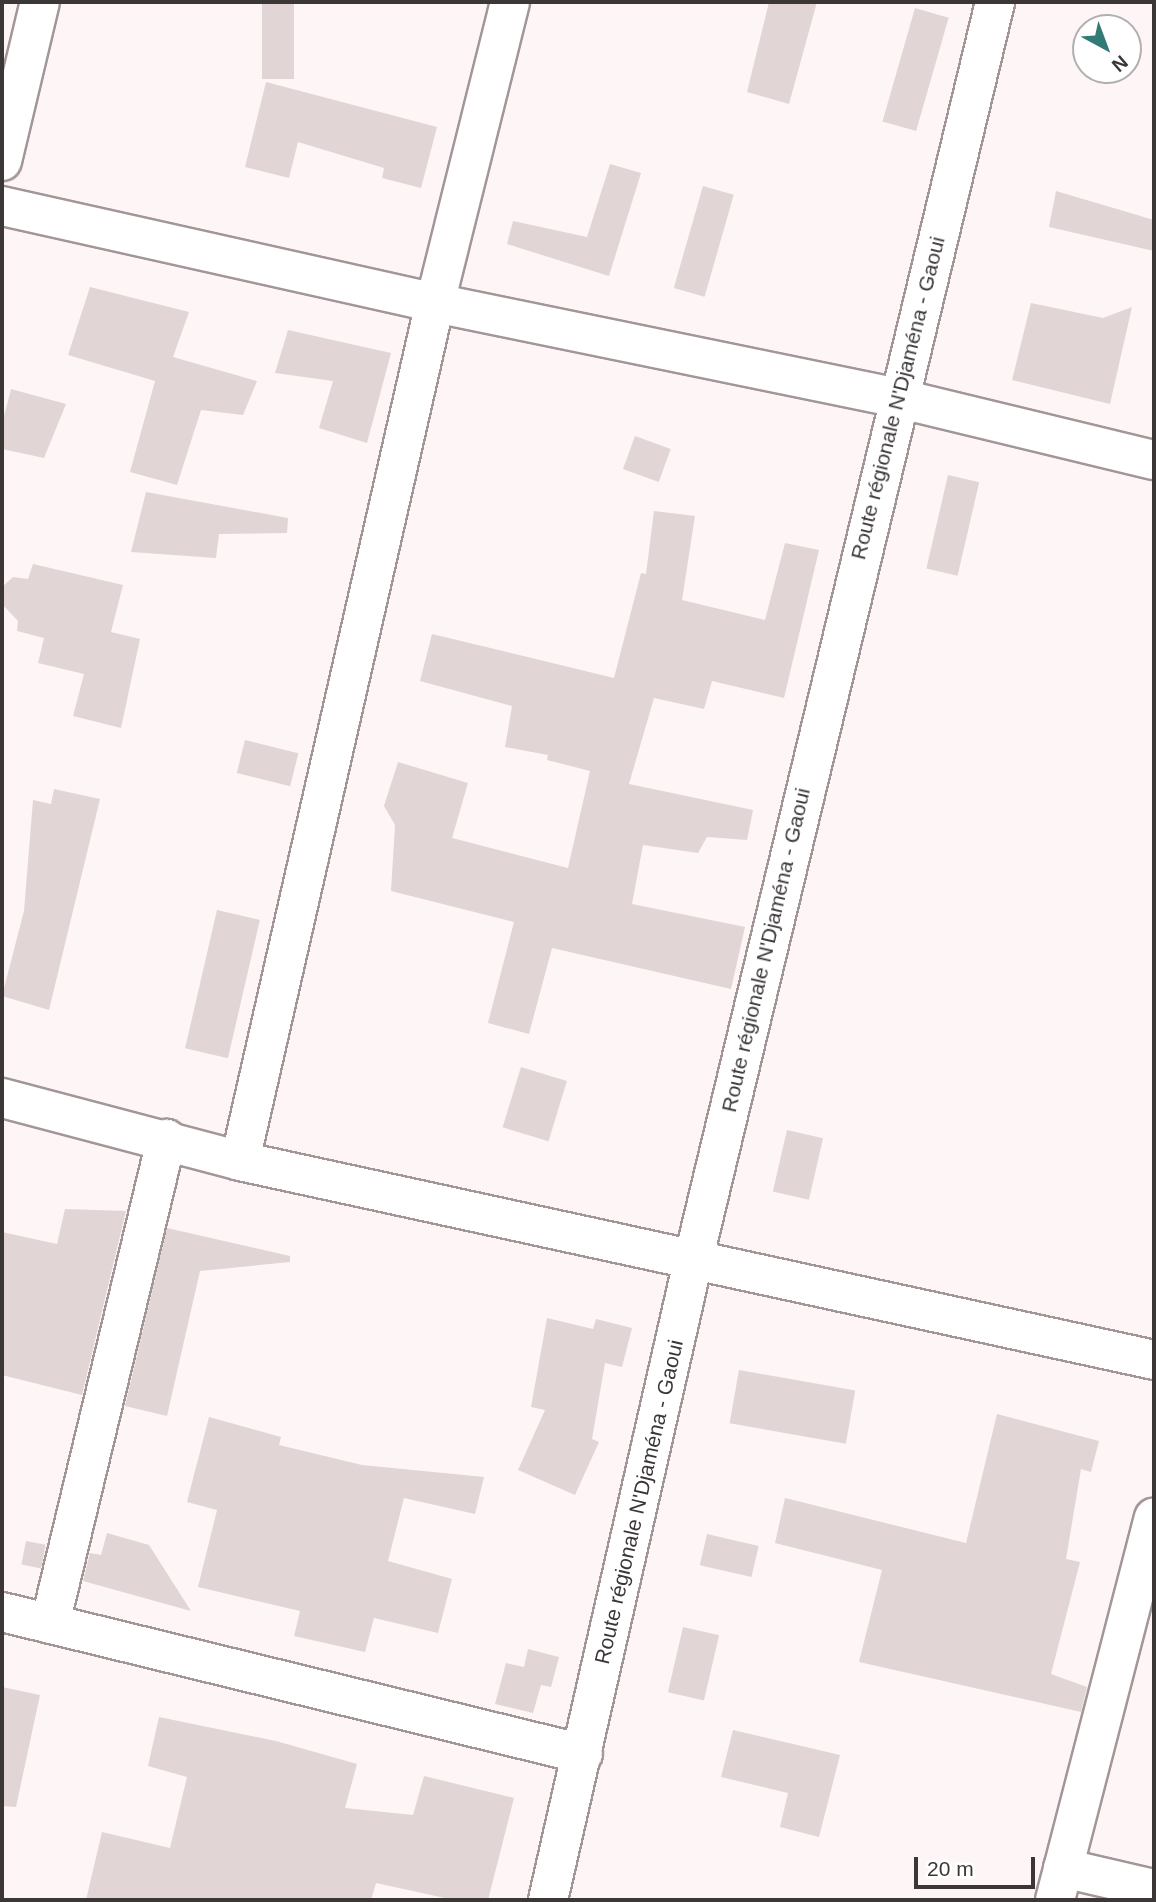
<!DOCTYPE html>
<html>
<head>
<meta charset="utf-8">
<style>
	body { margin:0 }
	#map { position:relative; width:1156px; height:1902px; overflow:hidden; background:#fdf5f6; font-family:Arial,sans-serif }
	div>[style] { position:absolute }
	.building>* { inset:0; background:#e2d5d6; transform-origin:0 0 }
	.roads { filter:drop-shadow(2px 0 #a29697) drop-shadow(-2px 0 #a29697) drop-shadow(0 2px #a29697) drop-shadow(0 -2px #a29697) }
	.minor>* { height:38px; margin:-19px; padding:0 19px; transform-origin:19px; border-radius:19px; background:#fff }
	.tertiary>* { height:38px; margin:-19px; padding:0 19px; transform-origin:19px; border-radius:19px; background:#fff }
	span { translate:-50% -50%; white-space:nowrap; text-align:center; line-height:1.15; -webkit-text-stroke:6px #fff; paint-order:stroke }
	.street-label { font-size:21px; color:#3c3737 }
	.frame { position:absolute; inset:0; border:4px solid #3c3737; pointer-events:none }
	.north { position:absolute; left:1072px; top:14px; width:70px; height:70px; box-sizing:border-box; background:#fff; border:2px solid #b1afaf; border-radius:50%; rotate:139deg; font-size:19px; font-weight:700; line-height:28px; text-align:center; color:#3c3737 }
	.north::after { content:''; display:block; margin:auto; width:24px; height:32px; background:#327a76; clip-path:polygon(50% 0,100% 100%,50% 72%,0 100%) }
	.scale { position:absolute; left:914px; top:1857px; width:121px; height:32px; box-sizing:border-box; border:4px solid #3c3737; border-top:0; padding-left:9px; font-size:21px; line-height:24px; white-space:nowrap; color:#3c3737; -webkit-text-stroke:5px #fff; paint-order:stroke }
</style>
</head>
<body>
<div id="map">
	<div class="building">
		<div style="left:262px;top:2px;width:32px;height:77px"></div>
		<div style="clip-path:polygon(769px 2px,817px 2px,789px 104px,747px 92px)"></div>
		<div style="left:915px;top:8px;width:35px;height:118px;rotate:16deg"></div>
		<div style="clip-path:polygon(266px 82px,437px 127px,421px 188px,382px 178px,384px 168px,298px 142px,289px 178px,245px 167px)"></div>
		<div style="clip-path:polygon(610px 164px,641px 173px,609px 276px,507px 244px,513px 221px,587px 237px)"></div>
		<div style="left:703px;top:186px;width:32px;height:106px;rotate:16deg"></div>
		<div style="clip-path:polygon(1056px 191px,1154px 220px,1154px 251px,1049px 227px)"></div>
		<div style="clip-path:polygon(90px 287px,189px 312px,173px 357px,257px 381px,243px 415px,201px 410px,177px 485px,130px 472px,155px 381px,68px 355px)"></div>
		<div style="clip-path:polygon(1031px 303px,1103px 318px,1132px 307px,1110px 404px,1012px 380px)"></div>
		<div style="clip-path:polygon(288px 330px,391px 353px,367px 443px,319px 428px,333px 381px,275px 373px)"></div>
		<div style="clip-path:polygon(11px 389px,66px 404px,44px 458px,2px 449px,2px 424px)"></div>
		<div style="left:635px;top:436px;width:38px;height:35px;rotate:20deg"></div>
		<div style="left:948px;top:475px;width:32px;height:96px;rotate:13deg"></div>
		<div style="clip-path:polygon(146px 492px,288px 518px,287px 533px,219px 534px,216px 558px,131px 552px)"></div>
		<div style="clip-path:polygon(654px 511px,695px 516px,682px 600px,765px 620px,785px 543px,819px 550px,784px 698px,712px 681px,704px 709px,654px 698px,629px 784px,753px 810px,747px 840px,707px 837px,698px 853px,643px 845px,632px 904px,745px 927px,731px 989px,552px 948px,529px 1034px,488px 1023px,514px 922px,391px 891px,395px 825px,384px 806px,398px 762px,468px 783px,452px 838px,568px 868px,590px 771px,547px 760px,548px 755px,505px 747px,512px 706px,420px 681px,432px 634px,614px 678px,641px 573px,646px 574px)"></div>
		<div style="clip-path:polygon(33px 564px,123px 585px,111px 632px,140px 639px,121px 728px,73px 716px,84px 674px,38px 663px,44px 638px,17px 631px,18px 621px,2px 604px,2px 587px,13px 577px,28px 579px)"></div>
		<div style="left:245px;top:740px;width:55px;height:34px;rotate:14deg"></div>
		<div style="clip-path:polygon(54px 789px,100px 799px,49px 1010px,2px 996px,24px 911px,33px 800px,51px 804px)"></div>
		<div style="left:217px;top:910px;width:44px;height:142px;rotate:13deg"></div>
		<div style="left:521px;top:1067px;width:48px;height:63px;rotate:17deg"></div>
		<div style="left:787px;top:1130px;width:37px;height:63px;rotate:13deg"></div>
		<div style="clip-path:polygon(65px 1209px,126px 1211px,82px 1395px,2px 1375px,2px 1232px,57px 1244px)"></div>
		<div style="clip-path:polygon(167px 1228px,290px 1256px,290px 1262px,200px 1271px,167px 1416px,125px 1406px)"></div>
		<div style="clip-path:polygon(547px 1318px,593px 1329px,596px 1319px,632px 1328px,622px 1367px,605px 1363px,592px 1439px,599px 1442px,575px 1495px,518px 1470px,545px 1410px,531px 1407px)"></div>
		<div style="left:739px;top:1370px;width:118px;height:54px;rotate:10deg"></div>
		<div style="clip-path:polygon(997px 1414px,1099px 1441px,1091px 1472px,1081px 1469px,1066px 1559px,1080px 1562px,1051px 1674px,1087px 1687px,1081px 1712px,859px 1662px,882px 1570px,775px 1543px,785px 1498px,966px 1543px)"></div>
		<div style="clip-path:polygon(209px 1417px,281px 1437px,279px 1445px,362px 1465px,484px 1477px,475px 1514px,404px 1498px,388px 1561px,452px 1579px,438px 1633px,374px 1618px,365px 1652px,294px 1636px,300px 1611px,198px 1587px,217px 1510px,187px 1502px)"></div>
		<div style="clip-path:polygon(107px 1533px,149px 1545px,191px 1611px,83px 1581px,90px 1553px,101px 1555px)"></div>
		<div style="left:707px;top:1534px;width:53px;height:32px;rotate:13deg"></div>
		<div style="left:26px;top:1541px;width:20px;height:24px;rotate:11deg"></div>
		<div style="left:683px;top:1627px;width:37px;height:67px;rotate:13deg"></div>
		<div style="clip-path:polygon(528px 1649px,559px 1657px,551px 1687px,541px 1685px,533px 1713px,495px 1704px,506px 1663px,524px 1667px)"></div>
		<div style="clip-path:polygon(2px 1687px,40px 1695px,16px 1807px,2px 1806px)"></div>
		<div style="clip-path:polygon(159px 1717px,276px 1741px,357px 1764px,345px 1808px,413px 1815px,424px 1776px,514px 1798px,488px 1900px,454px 1900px,376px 1883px,371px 1900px,86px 1900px,102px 1832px,170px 1848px,187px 1777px,148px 1766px)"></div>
		<div style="clip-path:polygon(733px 1730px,840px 1755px,819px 1837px,780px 1827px,788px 1793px,721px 1777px)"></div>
	</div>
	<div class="roads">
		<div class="minor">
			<div style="left:2px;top:161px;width:163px;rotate:-76.6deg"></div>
			<div style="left:2px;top:206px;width:444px;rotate:12.6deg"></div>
			<div style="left:435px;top:303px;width:472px;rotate:11.6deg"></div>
			<div style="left:897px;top:398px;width:264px;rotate:13.6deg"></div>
			<div style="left:2px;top:1098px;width:246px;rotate:14.8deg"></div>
			<div style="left:240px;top:1161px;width:935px;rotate:12.28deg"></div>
			<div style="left:240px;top:1161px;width:880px;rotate:-77.2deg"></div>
			<div style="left:435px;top:303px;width:310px;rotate:-76deg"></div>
			<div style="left:2px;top:1612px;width:598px;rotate:13.73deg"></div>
			<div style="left:50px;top:1624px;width:499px;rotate:-76.5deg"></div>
			<div style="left:1063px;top:1868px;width:93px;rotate:13deg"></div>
			<div style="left:1055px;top:1900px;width:395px;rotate:-75.5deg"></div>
		</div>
		<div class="tertiary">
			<div style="left:548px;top:1900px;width:659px;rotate:-77.21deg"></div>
			<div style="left:694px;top:1257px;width:1291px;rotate:-76.51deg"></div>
		</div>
	</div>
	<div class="street-label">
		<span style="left:898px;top:398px;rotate:-76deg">Route régionale N'Djaména - Gaoui</span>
		<span style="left:766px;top:950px;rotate:-77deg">Route régionale N'Djaména - Gaoui</span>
		<span style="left:639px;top:1502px;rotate:-77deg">Route régionale N'Djaména - Gaoui</span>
	</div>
	<div class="frame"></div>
	<div class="north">N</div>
	<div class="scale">20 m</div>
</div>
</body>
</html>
